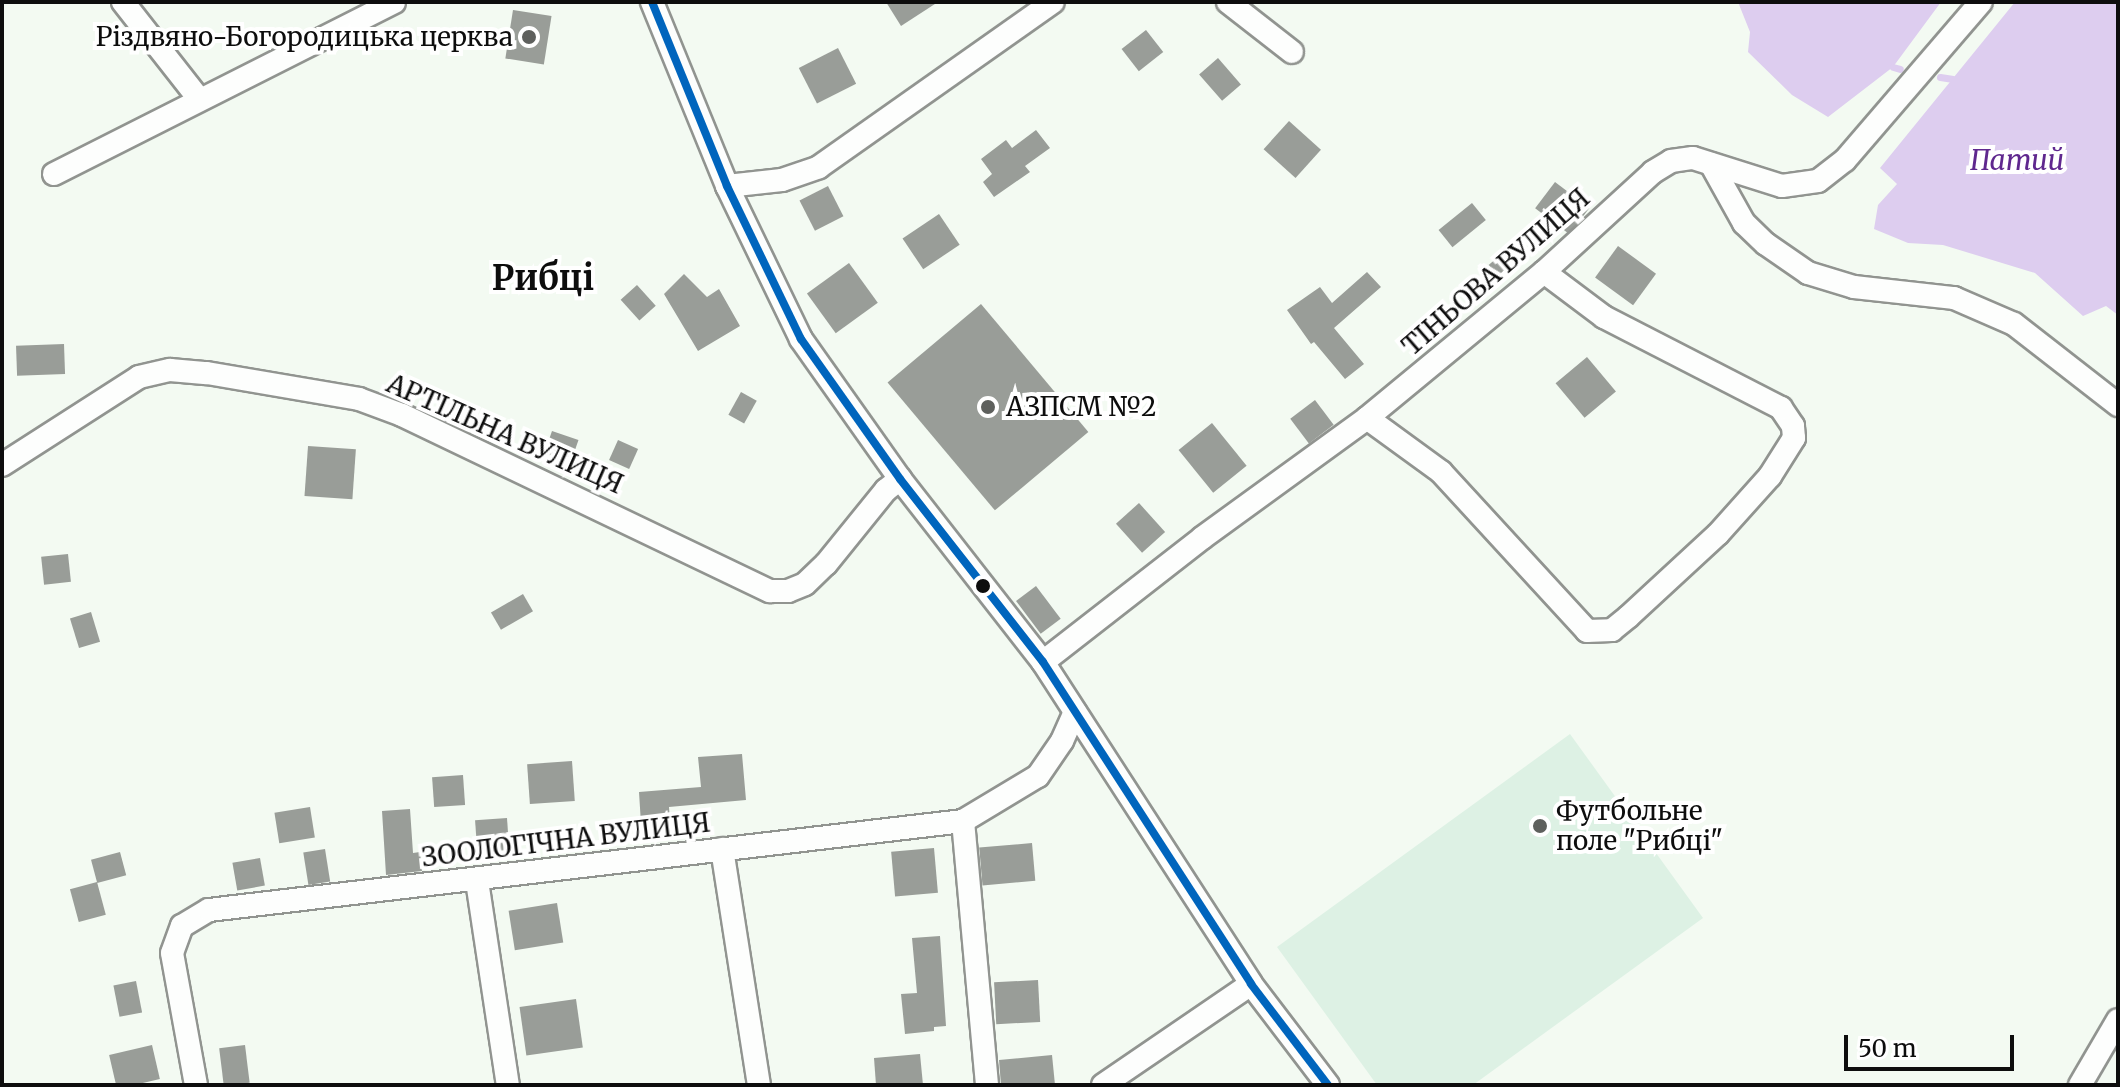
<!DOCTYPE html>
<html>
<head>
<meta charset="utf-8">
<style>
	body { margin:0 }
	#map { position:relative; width:2120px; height:1087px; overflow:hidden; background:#f3faf2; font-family:Merriweather,serif }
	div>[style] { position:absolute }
	.pitch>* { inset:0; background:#ddf1e4 }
	.water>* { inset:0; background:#ddcdef }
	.stream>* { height:7px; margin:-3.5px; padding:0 3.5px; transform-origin:3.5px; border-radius:3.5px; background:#ddcdef }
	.building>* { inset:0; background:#999d98; transform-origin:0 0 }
	.roads { filter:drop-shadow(2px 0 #919490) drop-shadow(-2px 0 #919490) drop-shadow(0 2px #919490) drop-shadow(0 -2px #919490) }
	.minor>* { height:22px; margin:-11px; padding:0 11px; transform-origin:11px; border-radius:11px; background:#fdfefd }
	.bus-1>* { height:8px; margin:-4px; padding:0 4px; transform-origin:4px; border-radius:4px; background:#0065bd }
	.dots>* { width:22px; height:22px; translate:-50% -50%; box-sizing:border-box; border:4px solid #fff; border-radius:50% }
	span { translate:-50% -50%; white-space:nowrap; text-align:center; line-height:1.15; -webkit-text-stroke:8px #fff; paint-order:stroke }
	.poi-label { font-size:26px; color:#0d0d0d }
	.right { translate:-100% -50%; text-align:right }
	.left { translate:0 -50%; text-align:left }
	.street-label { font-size:26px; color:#0d0d0d }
	.water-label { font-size:28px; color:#5f278e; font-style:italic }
	.district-label { font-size:34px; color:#0d0d0d; font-weight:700 }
	.frame { position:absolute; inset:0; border:4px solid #0d0d0d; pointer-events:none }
	.scale { position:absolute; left:1844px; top:1035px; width:170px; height:36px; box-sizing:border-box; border:4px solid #0d0d0d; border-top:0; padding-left:10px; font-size:24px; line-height:28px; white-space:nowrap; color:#0d0d0d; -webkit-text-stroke:6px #fff; paint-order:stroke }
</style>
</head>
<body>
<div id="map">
	<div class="pitch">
		<div style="clip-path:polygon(1570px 734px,1703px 918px,1473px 1085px,1377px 1085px,1277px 947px)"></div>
	</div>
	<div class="water">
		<div style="clip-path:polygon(1738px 2px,1941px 2px,1893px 67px,1828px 117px,1792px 95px,1748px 52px,1750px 32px)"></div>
		<div style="clip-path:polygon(2015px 2px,2118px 2px,2118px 315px,2106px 306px,2083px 316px,2035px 273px,1943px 245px,1908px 243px,1874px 229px,1878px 205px,1897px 184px,1880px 168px)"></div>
	</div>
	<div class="stream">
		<div style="left:1893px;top:67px;width:7px;rotate:16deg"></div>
		<div style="left:1940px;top:77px;width:13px;rotate:9deg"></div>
	</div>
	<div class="building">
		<div style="clip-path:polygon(886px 2px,938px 2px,901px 26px)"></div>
		<div style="left:513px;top:10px;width:39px;height:49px;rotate:9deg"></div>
		<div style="left:1146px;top:30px;width:28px;height:31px;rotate:52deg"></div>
		<div style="left:838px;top:48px;width:40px;height:44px;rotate:63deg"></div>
		<div style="left:1218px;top:58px;width:35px;height:25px;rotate:49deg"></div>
		<div style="left:1289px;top:121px;width:43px;height:38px;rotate:42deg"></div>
		<div style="clip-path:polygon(1036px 130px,1050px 148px,1025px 166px,1030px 172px,994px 197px,983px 182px,992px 174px,981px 159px,1006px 140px,1012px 148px)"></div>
		<div style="left:1555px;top:182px;width:43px;height:33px;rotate:37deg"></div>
		<div style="left:828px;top:186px;width:34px;height:32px;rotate:63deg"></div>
		<div style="left:1472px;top:203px;width:22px;height:43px;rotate:51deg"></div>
		<div style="left:939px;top:214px;width:37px;height:44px;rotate:56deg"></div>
		<div style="left:1618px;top:246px;width:47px;height:39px;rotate:36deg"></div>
		<div style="left:1506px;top:250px;width:21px;height:23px;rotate:49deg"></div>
		<div style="left:849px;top:263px;width:49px;height:52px;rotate:54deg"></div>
		<div style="clip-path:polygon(1367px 272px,1381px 287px,1334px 328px,1364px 364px,1345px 379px,1314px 342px,1311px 344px,1287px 310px,1320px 287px,1332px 303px)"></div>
		<div style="clip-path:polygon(684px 274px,707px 297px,719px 289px,740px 326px,698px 351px,664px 294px)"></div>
		<div style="left:637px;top:285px;width:28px;height:22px;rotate:48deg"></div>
		<div style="left:981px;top:304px;width:167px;height:122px;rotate:50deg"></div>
		<div style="left:64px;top:344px;width:30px;height:48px;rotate:88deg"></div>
		<div style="left:1587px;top:357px;width:45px;height:41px;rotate:50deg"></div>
		<div style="left:741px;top:392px;width:18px;height:26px;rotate:29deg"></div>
		<div style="left:1315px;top:400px;width:31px;height:31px;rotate:53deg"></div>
		<div style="left:1212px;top:423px;width:55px;height:43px;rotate:51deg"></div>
		<div style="left:552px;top:431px;width:28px;height:23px;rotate:19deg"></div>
		<div style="left:618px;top:440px;width:22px;height:22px;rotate:24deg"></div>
		<div style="left:308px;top:446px;width:48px;height:50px;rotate:4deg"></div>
		<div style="left:1139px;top:503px;width:39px;height:31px;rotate:48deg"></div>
		<div style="left:68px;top:554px;width:28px;height:27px;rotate:84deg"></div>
		<div style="left:1036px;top:586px;width:41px;height:25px;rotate:53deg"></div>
		<div style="left:523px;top:594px;width:20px;height:37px;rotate:60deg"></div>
		<div style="left:91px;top:612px;width:31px;height:22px;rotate:73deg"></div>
		<div style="clip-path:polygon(742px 754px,746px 800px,669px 807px,670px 822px,641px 824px,639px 792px,701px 787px,698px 757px)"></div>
		<div style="left:572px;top:761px;width:40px;height:45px;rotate:86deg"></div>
		<div style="left:463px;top:775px;width:30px;height:31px;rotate:86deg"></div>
		<div style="left:310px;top:807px;width:31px;height:36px;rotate:81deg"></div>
		<div style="clip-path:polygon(410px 809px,413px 853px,420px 852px,422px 871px,386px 875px,382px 811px)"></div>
		<div style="left:507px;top:818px;width:32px;height:32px;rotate:86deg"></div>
		<div style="left:1032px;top:843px;width:38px;height:53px;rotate:85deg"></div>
		<div style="left:934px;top:848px;width:45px;height:43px;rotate:85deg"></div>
		<div style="left:325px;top:849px;width:33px;height:22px;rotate:81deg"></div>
		<div style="left:120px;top:852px;width:24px;height:30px;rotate:75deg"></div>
		<div style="left:260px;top:858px;width:28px;height:28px;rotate:80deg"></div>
		<div style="left:97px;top:882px;width:34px;height:28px;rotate:75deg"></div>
		<div style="left:557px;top:903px;width:40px;height:49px;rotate:81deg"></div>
		<div style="clip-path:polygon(940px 936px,946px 1026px,934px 1027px,934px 1031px,905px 1034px,901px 994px,917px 993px,912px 938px)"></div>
		<div style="left:1038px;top:980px;width:42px;height:44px;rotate:87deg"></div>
		<div style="left:136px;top:981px;width:32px;height:23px;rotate:79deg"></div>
		<div style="left:576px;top:999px;width:49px;height:57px;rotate:82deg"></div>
		<div style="left:152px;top:1045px;width:35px;height:44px;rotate:77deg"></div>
		<div style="left:245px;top:1045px;width:38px;height:26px;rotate:83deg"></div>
		<div style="clip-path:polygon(920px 1054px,923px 1085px,876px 1085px,874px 1058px)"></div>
		<div style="clip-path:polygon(1052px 1055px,1055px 1085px,1001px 1085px,999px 1060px)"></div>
	</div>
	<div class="roads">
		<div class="minor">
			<div style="left:123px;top:2px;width:123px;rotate:51.9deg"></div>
			<div style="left:652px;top:2px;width:199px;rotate:67.8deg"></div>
			<div style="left:727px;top:186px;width:170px;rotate:64.2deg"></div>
			<div style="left:801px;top:339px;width:171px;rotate:54.7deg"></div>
			<div style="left:900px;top:479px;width:232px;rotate:52deg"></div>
			<div style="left:1043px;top:662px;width:383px;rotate:57.1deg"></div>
			<div style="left:1251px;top:984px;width:127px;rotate:52.7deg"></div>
			<div style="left:1228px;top:2px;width:81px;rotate:38deg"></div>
			<div style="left:1711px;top:164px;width:68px;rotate:60.8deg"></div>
			<div style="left:1744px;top:223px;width:30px;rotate:44deg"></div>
			<div style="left:1766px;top:244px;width:51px;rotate:34.6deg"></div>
			<div style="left:1808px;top:273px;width:48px;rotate:16.9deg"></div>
			<div style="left:1854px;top:287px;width:101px;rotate:6.3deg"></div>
			<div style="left:1954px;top:298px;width:65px;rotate:23.4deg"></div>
			<div style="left:2014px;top:324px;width:132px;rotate:37.9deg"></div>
			<div style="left:54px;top:174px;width:381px;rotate:-26.8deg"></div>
			<div style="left:727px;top:186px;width:55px;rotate:-6.2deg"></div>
			<div style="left:782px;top:180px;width:39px;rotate:-19deg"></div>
			<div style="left:819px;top:167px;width:286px;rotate:-35.2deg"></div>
			<div style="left:1367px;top:418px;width:92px;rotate:36.1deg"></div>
			<div style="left:1441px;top:472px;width:216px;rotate:47.4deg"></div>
			<div style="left:1587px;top:631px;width:25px;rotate:-2deg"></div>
			<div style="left:1612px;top:630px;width:21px;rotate:-39deg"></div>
			<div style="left:1628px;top:617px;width:122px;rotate:-42.7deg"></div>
			<div style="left:1718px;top:534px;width:78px;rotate:-48.1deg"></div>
			<div style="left:1770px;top:476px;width:45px;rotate:-57.7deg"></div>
			<div style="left:1794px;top:438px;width:12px;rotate:-95deg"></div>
			<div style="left:1793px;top:426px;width:22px;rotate:-124deg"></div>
			<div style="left:1781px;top:408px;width:199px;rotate:-152.8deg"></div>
			<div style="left:1604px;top:317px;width:75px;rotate:-143.1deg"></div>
			<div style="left:2px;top:465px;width:163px;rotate:-32.7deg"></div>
			<div style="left:139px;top:377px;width:32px;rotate:-13deg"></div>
			<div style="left:170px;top:370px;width:37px;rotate:5deg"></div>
			<div style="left:207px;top:373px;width:154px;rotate:9.7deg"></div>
			<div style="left:359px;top:399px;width:46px;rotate:20.4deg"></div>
			<div style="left:402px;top:415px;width:408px;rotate:25.6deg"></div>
			<div style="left:770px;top:591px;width:18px"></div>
			<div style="left:788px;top:591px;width:18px;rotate:-22deg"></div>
			<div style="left:805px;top:584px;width:29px;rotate:-44deg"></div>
			<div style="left:826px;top:564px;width:95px;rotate:-51deg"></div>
			<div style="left:886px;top:490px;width:18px;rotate:-38deg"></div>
			<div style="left:1043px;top:662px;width:202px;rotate:-37.9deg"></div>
			<div style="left:1202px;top:538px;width:204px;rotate:-36deg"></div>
			<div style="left:1367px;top:418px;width:229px;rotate:-39.5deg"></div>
			<div style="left:1544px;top:272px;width:148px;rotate:-42.5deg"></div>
			<div style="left:1653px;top:172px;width:21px;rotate:-31deg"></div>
			<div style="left:1671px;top:161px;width:22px;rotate:-8deg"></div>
			<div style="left:1693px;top:158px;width:93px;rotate:17.5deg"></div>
			<div style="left:1782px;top:186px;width:36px;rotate:-8deg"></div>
			<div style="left:1818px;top:181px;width:34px;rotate:-38deg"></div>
			<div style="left:1845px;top:160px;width:208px;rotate:-49.3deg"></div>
			<div style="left:963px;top:821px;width:265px;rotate:84.8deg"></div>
			<div style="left:722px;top:849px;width:239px;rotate:81.1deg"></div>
			<div style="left:477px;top:881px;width:206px;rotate:81.4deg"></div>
			<div style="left:196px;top:1085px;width:134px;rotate:-100.3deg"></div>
			<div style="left:172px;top:953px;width:29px;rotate:-70deg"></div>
			<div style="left:182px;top:926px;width:31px;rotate:-31deg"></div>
			<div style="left:209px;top:910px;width:759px;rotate:-6.73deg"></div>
			<div style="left:963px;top:821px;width:87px;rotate:-31deg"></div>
			<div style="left:1038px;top:776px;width:42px;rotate:-55.6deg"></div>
			<div style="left:1062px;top:741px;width:32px;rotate:-66deg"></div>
			<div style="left:1103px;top:1085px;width:179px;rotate:-34.3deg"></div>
			<div style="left:2080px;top:1085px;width:75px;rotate:-59.7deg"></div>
		</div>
	</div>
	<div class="bus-1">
		<div style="left:652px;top:2px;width:199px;rotate:67.8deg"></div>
		<div style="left:727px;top:186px;width:170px;rotate:64.2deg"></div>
		<div style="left:801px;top:339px;width:171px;rotate:54.7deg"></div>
		<div style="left:900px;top:479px;width:232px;rotate:52deg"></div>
		<div style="left:1043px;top:662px;width:383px;rotate:57.1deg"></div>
		<div style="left:1251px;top:984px;width:127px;rotate:52.7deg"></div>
	</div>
	<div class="dots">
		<div style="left:529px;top:37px;background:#5e605d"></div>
		<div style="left:988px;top:407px;background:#5e605d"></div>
		<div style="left:983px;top:586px;background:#0d0d0d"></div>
		<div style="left:1540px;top:826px;background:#5e605d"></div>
	</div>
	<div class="poi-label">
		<span class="right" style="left:513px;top:37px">Різдвяно-Богородицька церква</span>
		<span class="left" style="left:1006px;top:407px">АЗПСМ №2</span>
		<span class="left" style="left:1556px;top:826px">Футбольне<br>поле "Рибці"</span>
	</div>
	<div class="street-label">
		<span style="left:1496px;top:272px;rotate:-41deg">ТІНЬОВА ВУЛИЦЯ</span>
		<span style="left:505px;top:434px;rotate:24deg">АРТІЛЬНА ВУЛИЦЯ</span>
		<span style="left:566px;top:840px;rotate:-7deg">ЗООЛОГІЧНА ВУЛИЦЯ</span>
	</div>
	<div class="water-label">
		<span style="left:2017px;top:160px">Патий</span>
	</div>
	<div class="district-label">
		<span style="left:543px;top:279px">Рибці</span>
	</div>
	<div class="frame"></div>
	<div class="scale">50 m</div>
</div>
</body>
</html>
